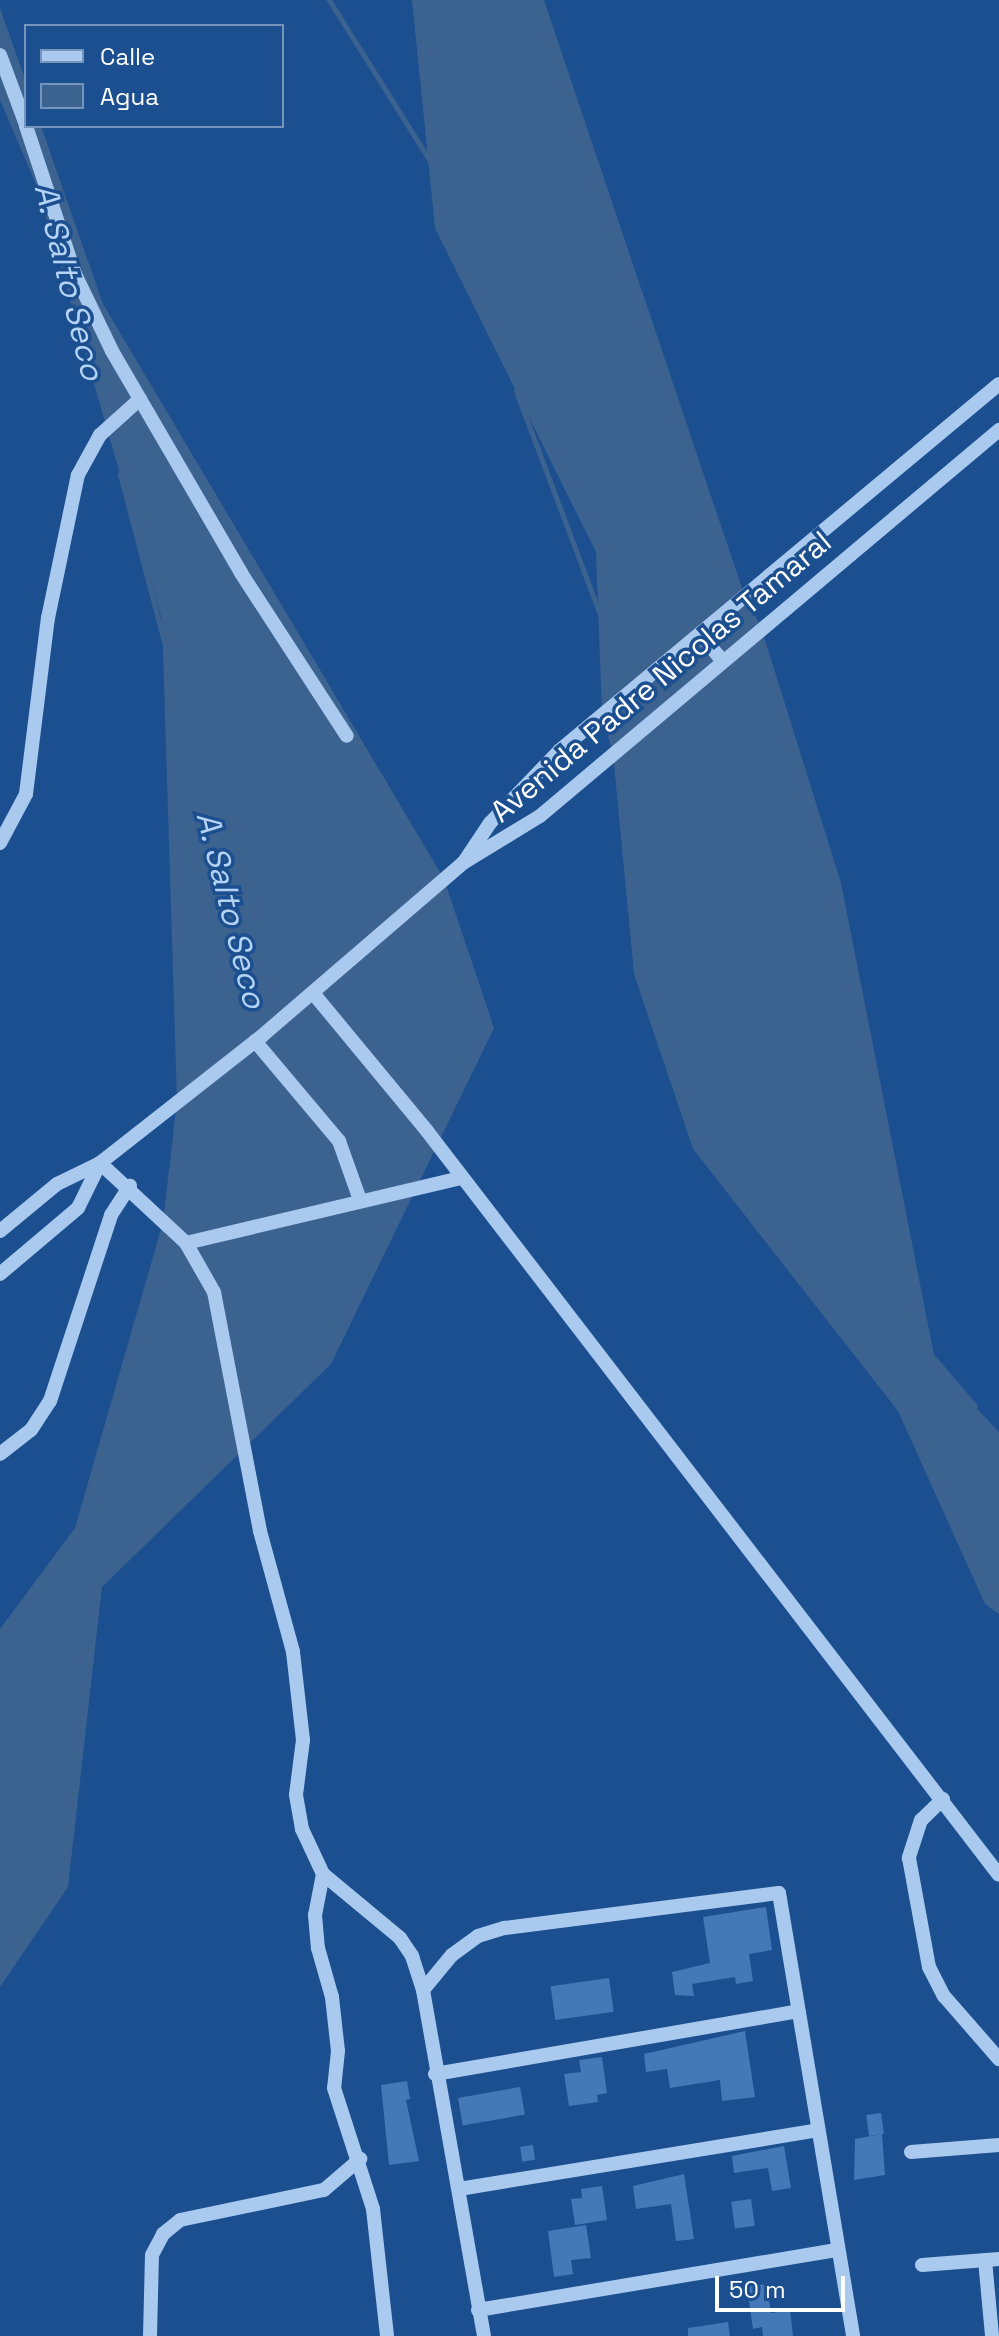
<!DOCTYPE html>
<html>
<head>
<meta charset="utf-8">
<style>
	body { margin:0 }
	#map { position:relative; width:999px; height:2336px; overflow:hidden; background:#1b4f8f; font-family:"Space Grotesk",sans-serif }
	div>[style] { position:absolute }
	.water>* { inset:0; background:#3c6290 }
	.stream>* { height:5px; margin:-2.5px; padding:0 2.5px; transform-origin:2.5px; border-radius:2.5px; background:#3c6290 }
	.building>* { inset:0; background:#4478b7; transform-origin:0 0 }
	.minor>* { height:14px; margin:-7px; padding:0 7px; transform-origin:7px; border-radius:7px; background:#a9c9ee }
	span { translate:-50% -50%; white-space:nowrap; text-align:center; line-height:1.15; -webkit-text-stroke:7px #1b4f8f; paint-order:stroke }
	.street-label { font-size:30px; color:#fff }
	.water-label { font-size:32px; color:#b5d3f5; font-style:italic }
	.legend { position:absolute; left:24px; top:24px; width:260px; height:104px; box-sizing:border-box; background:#1b4f8f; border:2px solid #7695bc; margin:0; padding:10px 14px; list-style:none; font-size:24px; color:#fff }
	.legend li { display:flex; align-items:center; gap:16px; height:40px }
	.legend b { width:40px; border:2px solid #7695bc }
	.scale { position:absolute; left:715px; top:2276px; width:130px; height:36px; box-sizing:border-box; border:4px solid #fff; border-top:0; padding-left:10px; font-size:24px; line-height:28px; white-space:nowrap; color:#fff; -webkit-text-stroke:6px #1b4f8f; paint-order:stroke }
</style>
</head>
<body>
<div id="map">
	<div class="water">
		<div style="clip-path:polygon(412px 0,544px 0,745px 597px,761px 627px,841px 883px,936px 1365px,999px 1432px,999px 1614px,985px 1604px,898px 1411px,693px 1149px,634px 974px,613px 754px,602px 714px,596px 552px,435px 228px)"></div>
		<div style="clip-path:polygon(0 8px,26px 82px,26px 126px,41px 126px,103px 304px,444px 879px,494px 1028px,331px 1364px,102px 1587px,68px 1887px,0 1987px,0 1629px,75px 1528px,163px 1222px,177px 1101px,162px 620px,38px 189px,0 100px)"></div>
	</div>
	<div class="stream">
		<div style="left:329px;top:0;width:190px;rotate:57.9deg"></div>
		<div style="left:516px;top:391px;width:238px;rotate:69.4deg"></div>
		<div style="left:120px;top:474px;width:174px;rotate:75.3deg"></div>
		<div style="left:932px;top:1356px;width:66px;rotate:49.3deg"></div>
	</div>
	<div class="building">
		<div style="clip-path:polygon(766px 1907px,772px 1950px,749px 1954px,753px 1981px,736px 1984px,735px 1977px,692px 1984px,694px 1996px,675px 1995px,672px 1972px,710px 1963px,703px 1917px)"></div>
		<div style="left:609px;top:1978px;width:34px;height:59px;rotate:82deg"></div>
		<div style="clip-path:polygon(745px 2031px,755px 2097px,722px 2101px,720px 2080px,670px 2088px,667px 2069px,646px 2072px,644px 2054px)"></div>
		<div style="clip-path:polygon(602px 2057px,607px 2093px,597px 2095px,598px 2102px,569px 2106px,564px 2074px,581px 2072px,579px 2060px)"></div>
		<div style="clip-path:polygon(407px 2081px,410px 2099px,406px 2100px,419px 2161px,389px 2165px,381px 2085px)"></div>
		<div style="left:520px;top:2087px;width:28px;height:63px;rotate:80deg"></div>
		<div style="left:881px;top:2113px;width:21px;height:15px;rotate:82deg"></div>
		<div style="clip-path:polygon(882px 2134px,885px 2175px,854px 2180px,855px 2139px)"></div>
		<div style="left:533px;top:2145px;width:15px;height:13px;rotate:82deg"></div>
		<div style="clip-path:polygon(784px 2146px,791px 2188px,772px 2191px,768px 2168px,734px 2173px,732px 2156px)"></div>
		<div style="clip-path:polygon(684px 2174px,694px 2239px,676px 2241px,671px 2204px,636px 2209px,633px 2186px)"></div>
		<div style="clip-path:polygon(602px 2186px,607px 2220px,575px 2225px,571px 2199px,582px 2198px,581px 2189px)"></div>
		<div style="left:751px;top:2199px;width:27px;height:20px;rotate:82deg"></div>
		<div style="clip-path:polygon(586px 2225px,591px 2258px,571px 2260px,573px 2274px,554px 2277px,548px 2231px)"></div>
		<div style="clip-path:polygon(766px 2284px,771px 2313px,790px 2310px,793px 2336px,763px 2336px,762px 2327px,753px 2329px,747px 2287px)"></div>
		<div style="clip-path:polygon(728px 2322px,730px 2336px,688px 2336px,688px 2328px)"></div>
	</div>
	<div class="minor">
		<div style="left:0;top:55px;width:75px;rotate:69.6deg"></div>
		<div style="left:26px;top:126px;width:156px;rotate:71.7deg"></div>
		<div style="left:75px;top:274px;width:85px;rotate:64.3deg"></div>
		<div style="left:112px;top:351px;width:257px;rotate:59.8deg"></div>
		<div style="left:241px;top:573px;width:194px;rotate:57deg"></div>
		<div style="left:700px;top:634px;width:34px;rotate:50deg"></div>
		<div style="left:0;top:843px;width:55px;rotate:-62deg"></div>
		<div style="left:26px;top:794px;width:177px;rotate:-82.9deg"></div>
		<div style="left:48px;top:618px;width:146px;rotate:-78.2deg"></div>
		<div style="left:78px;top:475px;width:46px;rotate:-61.2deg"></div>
		<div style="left:100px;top:435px;width:54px;rotate:-42deg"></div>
		<div style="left:464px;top:862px;width:47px;rotate:-56.3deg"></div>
		<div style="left:490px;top:823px;width:100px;rotate:-46.2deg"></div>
		<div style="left:559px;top:751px;width:573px;rotate:-39.83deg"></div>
		<div style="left:313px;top:993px;width:179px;rotate:50.4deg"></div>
		<div style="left:427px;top:1131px;width:938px;rotate:52.45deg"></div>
		<div style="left:255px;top:1041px;width:131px;rotate:50deg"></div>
		<div style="left:339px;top:1141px;width:63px;rotate:70.4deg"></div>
		<div style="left:100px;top:1163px;width:117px;rotate:42.9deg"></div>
		<div style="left:186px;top:1243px;width:56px;rotate:60.3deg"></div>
		<div style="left:214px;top:1292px;width:243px;rotate:79.1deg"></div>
		<div style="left:260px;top:1531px;width:125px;rotate:74.7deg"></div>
		<div style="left:293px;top:1652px;width:89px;rotate:83.5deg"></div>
		<div style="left:303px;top:1740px;width:55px;rotate:97.3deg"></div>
		<div style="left:296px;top:1795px;width:35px;rotate:80deg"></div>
		<div style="left:302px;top:1829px;width:50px;rotate:65deg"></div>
		<div style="left:323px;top:1874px;width:100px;rotate:39.7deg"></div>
		<div style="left:400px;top:1938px;width:22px;rotate:56deg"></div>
		<div style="left:412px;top:1956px;width:36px;rotate:72deg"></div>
		<div style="left:423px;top:1990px;width:351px;rotate:80deg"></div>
		<div style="left:0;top:1231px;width:74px;rotate:-39.5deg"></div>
		<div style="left:57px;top:1184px;width:48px;rotate:-26deg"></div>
		<div style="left:100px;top:1163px;width:207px;rotate:-38.1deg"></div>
		<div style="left:263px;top:1035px;width:264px;rotate:-40.7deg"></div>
		<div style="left:463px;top:863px;width:90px;rotate:-31.4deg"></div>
		<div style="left:540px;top:816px;width:600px;rotate:-40.06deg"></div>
		<div style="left:186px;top:1243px;width:284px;rotate:-13.3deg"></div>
		<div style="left:0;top:1274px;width:102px;rotate:-40.2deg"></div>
		<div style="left:78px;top:1208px;width:50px;rotate:-63.9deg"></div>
		<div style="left:0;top:1454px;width:39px;rotate:-38deg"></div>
		<div style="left:31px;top:1430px;width:35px;rotate:-57deg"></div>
		<div style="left:50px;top:1401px;width:196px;rotate:-71.8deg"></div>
		<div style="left:111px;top:1215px;width:35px;rotate:-57deg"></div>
		<div style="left:943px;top:1799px;width:30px;rotate:136deg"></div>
		<div style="left:921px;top:1820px;width:40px;rotate:108deg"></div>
		<div style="left:909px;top:1858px;width:111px;rotate:79.6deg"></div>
		<div style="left:929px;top:1967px;width:33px;rotate:63deg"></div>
		<div style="left:944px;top:1996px;width:84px;rotate:48.9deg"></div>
		<div style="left:323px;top:1874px;width:42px;rotate:101deg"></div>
		<div style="left:315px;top:1915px;width:33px;rotate:85deg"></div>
		<div style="left:318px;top:1948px;width:51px;rotate:74.1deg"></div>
		<div style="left:332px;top:1997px;width:54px;rotate:83.7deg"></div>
		<div style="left:338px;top:2051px;width:37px;rotate:96deg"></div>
		<div style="left:334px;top:2088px;width:127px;rotate:72.1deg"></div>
		<div style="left:373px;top:2209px;width:128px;rotate:83.7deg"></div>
		<div style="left:423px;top:1990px;width:45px;rotate:-50.4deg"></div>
		<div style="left:452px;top:1955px;width:32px;rotate:-36deg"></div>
		<div style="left:478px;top:1936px;width:28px;rotate:-17deg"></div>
		<div style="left:505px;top:1928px;width:276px;rotate:-7.3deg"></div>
		<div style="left:779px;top:1893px;width:449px;rotate:80.5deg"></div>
		<div style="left:435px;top:2074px;width:369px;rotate:-9.8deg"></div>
		<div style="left:911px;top:2152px;width:88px;rotate:-4.5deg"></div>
		<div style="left:459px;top:2189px;width:364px;rotate:-9.3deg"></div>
		<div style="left:985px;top:2260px;width:76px;rotate:84.7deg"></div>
		<div style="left:922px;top:2265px;width:77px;rotate:-4.5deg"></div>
		<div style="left:478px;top:2310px;width:365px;rotate:-9.5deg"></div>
		<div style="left:150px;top:2336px;width:81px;rotate:-88.6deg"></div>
		<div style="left:152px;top:2255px;width:24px;rotate:-62deg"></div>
		<div style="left:163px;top:2234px;width:22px;rotate:-39deg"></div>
		<div style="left:180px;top:2220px;width:147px;rotate:-11.8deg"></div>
		<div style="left:324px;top:2190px;width:48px;rotate:-40.7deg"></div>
	</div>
	<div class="street-label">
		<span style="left:661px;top:677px;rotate:-40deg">Avenida Padre Nicolas Tamaral</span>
	</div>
	<div class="water-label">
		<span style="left:69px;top:282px;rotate:76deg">A. Salto Seco</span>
		<span style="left:231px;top:910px;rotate:76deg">A. Salto Seco</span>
	</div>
	<ul class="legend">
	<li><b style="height:10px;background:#a9c9ee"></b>Calle</li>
	<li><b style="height:22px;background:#3c6290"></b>Agua</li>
	</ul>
	<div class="scale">50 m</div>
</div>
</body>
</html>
